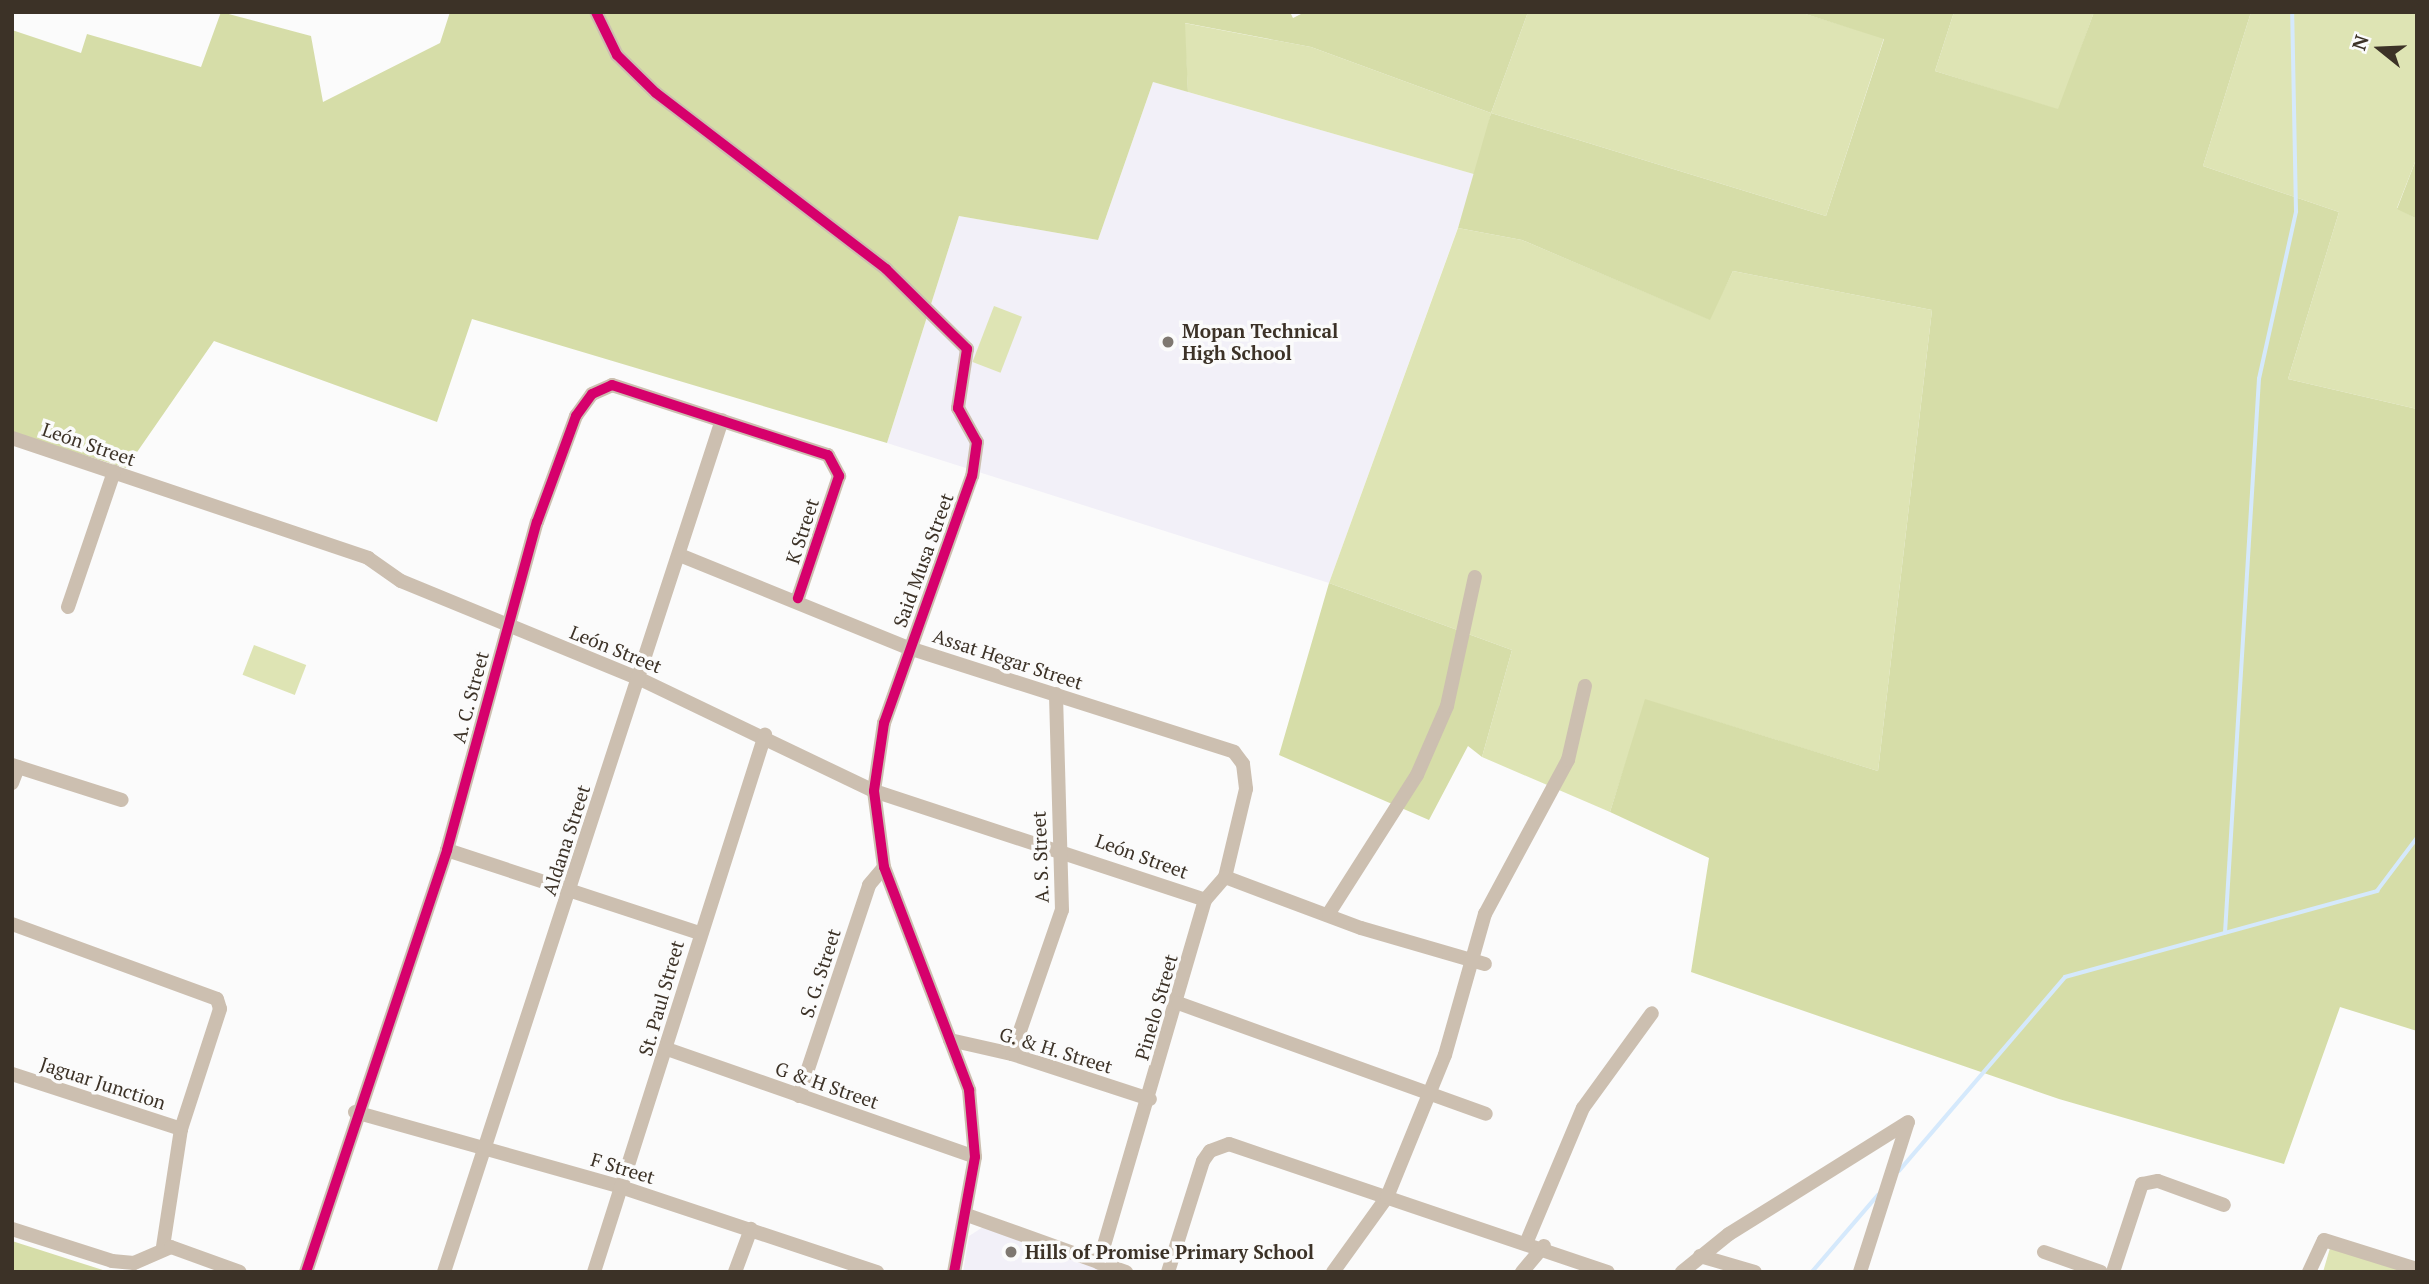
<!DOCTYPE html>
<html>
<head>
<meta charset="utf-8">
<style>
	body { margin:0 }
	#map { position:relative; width:2429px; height:1284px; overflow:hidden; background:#fbfbfb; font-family:"PT Serif",serif }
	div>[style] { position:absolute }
	.education>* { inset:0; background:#f2f0f8 }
	.green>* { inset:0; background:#dee4b4; transform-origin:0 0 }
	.forest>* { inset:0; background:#d6dda8 }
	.stream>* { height:3.5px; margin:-1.75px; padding:0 1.75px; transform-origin:1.75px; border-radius:1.75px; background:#d5e9fc }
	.minor>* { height:14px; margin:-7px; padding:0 7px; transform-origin:7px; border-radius:7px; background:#ccbfb0 }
	.cycleway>* { height:10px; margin:-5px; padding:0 5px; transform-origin:5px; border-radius:5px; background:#d6006c }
	.dots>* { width:19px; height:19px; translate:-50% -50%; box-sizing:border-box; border:4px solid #fbfbfb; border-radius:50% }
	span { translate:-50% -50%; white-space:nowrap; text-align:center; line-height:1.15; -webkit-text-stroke:7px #fbfbfb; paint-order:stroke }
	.poi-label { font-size:19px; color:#3c3227; font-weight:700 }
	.left { translate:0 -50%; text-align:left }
	.street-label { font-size:19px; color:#3c3227 }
	.frame { position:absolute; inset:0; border:14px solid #3c3227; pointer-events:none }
	.north { position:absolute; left:2345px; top:14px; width:70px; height:70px; -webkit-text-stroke:5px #fbfbfb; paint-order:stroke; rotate:288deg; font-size:19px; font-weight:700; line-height:28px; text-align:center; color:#3c3227 }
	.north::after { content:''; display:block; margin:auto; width:24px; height:32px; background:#3c3227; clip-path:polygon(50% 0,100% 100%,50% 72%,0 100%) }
</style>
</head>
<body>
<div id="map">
	<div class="education">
		<div style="clip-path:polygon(1153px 82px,1477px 175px,1329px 583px,887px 443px,959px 216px,1098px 240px)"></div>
		<div style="clip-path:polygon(983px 1227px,1104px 1269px,1103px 1272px,963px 1272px,969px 1236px)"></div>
	</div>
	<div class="green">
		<div style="clip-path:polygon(1528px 12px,1799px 12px,1884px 38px,1826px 216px,1491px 113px,1477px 175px,1188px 92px,1184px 23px,1311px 47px,1491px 113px)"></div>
		<div style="clip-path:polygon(1954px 12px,2094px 12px,2059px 110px,1935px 71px)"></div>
		<div style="clip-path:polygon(2251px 12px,2417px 12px,2417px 157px,2397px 208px,2417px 219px,2417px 409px,2288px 379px,2339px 212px,2203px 166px)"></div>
		<div style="clip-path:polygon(1458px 228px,1522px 240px,1709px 319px,1733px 271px,1932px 310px,1878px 771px,1646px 700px,1610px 812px,1482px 757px,1512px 650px,1329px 583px)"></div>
		<div style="left:994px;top:306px;width:30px;height:60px;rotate:21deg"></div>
		<div style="left:254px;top:645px;width:56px;height:32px;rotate:21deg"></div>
		<div style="clip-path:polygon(2330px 1248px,2399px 1269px,2398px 1272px,2323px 1272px)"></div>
	</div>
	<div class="forest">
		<div style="clip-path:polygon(221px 12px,311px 36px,323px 102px,440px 43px,450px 12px,1290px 12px,1293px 18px,1305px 12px,1528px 12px,1491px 113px,1826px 216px,1884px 39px,1799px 12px,1954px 12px,1935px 71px,2058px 109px,2094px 12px,2251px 12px,2203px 166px,2339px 212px,2288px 379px,2417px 409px,2417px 1031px,2340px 1007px,2284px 1164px,2059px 1099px,1691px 972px,1709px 858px,1610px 812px,1645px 699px,1878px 771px,1932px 310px,1733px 271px,1710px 320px,1522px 240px,1458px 228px,1491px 113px,1311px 47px,1185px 23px,1188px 92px,1153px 82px,1098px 240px,959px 216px,887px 443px,472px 319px,437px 422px,214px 341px,126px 468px,12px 433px,12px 30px,81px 53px,87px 34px,201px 67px)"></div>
		<div style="clip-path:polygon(2417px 157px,2417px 219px,2397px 209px)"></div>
		<div style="clip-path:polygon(1329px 583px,1512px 650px,1482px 757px,1468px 746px,1429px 820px,1279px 755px)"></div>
		<div style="clip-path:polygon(12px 1241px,109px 1272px,12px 1272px)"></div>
	</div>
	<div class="stream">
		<div style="left:2225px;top:933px;width:555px;rotate:-86.49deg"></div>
		<div style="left:2259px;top:379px;width:171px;rotate:-77.5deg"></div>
		<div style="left:2296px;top:212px;width:200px;rotate:-91.1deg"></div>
		<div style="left:1899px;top:1171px;width:255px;rotate:-49.4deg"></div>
		<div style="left:2065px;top:977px;width:324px;rotate:-15.4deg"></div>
		<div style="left:2377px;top:891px;width:66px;rotate:-53deg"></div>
		<div style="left:1812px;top:1272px;width:101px;rotate:-49.4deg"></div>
	</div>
	<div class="minor">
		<div style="left:596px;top:12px;width:48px;rotate:64deg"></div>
		<div style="left:617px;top:55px;width:54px;rotate:44.3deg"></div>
		<div style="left:656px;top:93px;width:290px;rotate:37.4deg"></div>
		<div style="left:886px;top:269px;width:114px;rotate:44.6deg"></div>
		<div style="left:967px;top:349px;width:60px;rotate:98.7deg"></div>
		<div style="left:958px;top:408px;width:39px;rotate:61deg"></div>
		<div style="left:977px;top:442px;width:34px;rotate:98deg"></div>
		<div style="left:972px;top:476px;width:262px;rotate:109.6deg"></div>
		<div style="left:884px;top:723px;width:69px;rotate:98.4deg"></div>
		<div style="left:874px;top:791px;width:77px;rotate:82.5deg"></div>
		<div style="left:884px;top:867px;width:239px;rotate:69.1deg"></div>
		<div style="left:969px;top:1090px;width:67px;rotate:84.9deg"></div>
		<div style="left:975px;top:1157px;width:117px;rotate:100.3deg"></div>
		<div style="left:12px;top:438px;width:376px;rotate:18.6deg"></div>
		<div style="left:368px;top:558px;width:40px;rotate:34.9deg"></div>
		<div style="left:401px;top:581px;width:258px;rotate:22.3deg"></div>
		<div style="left:640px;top:679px;width:259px;rotate:25.6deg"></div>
		<div style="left:874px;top:791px;width:348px;rotate:18.2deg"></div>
		<div style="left:682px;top:556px;width:245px;rotate:22.1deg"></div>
		<div style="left:909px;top:648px;width:341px;rotate:17.7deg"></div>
		<div style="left:1234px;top:752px;width:15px;rotate:53deg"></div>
		<div style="left:1243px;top:764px;width:25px;rotate:83deg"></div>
		<div style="left:1246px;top:789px;width:90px;rotate:103.4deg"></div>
		<div style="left:1225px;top:877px;width:30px;rotate:131deg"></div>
		<div style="left:1205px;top:900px;width:378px;rotate:106.3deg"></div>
		<div style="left:68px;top:607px;width:143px;rotate:-71.2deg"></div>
		<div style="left:12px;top:765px;width:115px;rotate:17.7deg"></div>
		<div style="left:12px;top:783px;width:17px;rotate:-69deg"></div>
		<div style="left:447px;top:850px;width:266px;rotate:18.2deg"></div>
		<div style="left:1225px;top:877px;width:145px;rotate:20.6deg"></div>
		<div style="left:1361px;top:928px;width:129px;rotate:16.2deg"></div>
		<div style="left:1329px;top:913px;width:164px;rotate:-57.5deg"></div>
		<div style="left:1417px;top:775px;width:75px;rotate:-66.5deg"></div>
		<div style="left:1447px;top:706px;width:132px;rotate:-77.8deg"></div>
		<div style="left:12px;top:924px;width:218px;rotate:20.1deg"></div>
		<div style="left:217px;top:999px;width:10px;rotate:73deg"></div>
		<div style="left:220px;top:1009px;width:126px;rotate:108deg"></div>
		<div style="left:181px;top:1129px;width:119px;rotate:98.7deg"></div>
		<div style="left:1178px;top:1003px;width:327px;rotate:19.8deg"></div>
		<div style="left:950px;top:1040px;width:64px;rotate:12.7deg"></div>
		<div style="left:1012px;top:1054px;width:145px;rotate:18.1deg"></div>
		<div style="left:667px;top:1049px;width:326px;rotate:19.3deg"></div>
		<div style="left:1012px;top:1054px;width:152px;rotate:-70.9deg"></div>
		<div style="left:1062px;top:910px;width:216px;rotate:-91.6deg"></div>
		<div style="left:12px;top:1074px;width:178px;rotate:18deg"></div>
		<div style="left:799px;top:1096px;width:222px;rotate:-71.6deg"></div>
		<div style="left:869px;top:885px;width:23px;rotate:-50deg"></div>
		<div style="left:355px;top:1112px;width:276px;rotate:15.7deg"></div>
		<div style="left:621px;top:1187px;width:270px;rotate:18.4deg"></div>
		<div style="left:967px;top:1215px;width:169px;rotate:19.7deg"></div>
		<div style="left:12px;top:1229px;width:105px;rotate:17.7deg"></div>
		<div style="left:112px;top:1261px;width:22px;rotate:5deg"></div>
		<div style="left:134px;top:1263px;width:40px;rotate:-23.4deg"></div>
		<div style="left:171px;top:1247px;width:73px;rotate:19.9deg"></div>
		<div style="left:1527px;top:1241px;width:144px;rotate:-67.2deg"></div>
		<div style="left:1583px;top:1108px;width:117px;rotate:-54deg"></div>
		<div style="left:2044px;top:1252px;width:60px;rotate:19.3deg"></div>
		<div style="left:1700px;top:1256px;width:57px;rotate:16.2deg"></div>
		<div style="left:306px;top:1272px;width:445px;rotate:-71.5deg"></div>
		<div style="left:447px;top:850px;width:340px;rotate:-74.7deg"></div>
		<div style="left:537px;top:522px;width:113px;rotate:-69.8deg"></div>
		<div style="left:576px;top:416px;width:27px;rotate:-54deg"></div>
		<div style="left:592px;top:394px;width:22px;rotate:-24deg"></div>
		<div style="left:612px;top:385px;width:227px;rotate:18deg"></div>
		<div style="left:828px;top:455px;width:24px;rotate:62deg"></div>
		<div style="left:839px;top:476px;width:129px;rotate:108.6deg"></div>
		<div style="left:444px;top:1272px;width:896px;rotate:-71.93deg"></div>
		<div style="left:594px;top:1272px;width:564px;rotate:-72.34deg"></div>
		<div style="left:735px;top:1272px;width:46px;rotate:-69.6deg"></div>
		<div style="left:1168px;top:1272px;width:116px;rotate:-72.5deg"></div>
		<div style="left:1203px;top:1161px;width:12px;rotate:-55deg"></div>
		<div style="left:1210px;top:1151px;width:20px;rotate:-20deg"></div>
		<div style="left:1229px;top:1144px;width:400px;rotate:18.7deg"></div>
		<div style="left:1333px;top:1272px;width:92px;rotate:-54.2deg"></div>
		<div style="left:1387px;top:1197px;width:153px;rotate:-67.8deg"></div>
		<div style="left:1445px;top:1055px;width:147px;rotate:-74.2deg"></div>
		<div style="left:1485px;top:914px;width:175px;rotate:-61.7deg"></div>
		<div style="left:1568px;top:760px;width:76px;rotate:-77.1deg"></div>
		<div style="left:1522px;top:1272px;width:34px;rotate:-50deg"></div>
		<div style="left:1682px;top:1272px;width:60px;rotate:-39deg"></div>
		<div style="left:1729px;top:1234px;width:211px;rotate:-32deg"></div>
		<div style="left:1860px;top:1272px;width:157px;rotate:-72.3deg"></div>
		<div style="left:2113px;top:1272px;width:93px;rotate:-71.8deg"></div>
		<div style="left:2142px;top:1184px;width:16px;rotate:-11deg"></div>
		<div style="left:2158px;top:1181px;width:70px;rotate:20deg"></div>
		<div style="left:2309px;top:1272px;width:35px;rotate:-65deg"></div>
		<div style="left:2324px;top:1240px;width:97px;rotate:17.3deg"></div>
	</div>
	<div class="cycleway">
		<div style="left:596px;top:12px;width:48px;rotate:64deg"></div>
		<div style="left:617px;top:55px;width:54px;rotate:44.3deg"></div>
		<div style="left:656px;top:93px;width:290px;rotate:37.4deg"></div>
		<div style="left:886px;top:269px;width:114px;rotate:44.6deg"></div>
		<div style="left:967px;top:349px;width:60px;rotate:98.7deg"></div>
		<div style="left:958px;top:408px;width:39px;rotate:61deg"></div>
		<div style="left:977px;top:442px;width:34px;rotate:98deg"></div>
		<div style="left:972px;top:476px;width:262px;rotate:109.6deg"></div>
		<div style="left:884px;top:723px;width:69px;rotate:98.4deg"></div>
		<div style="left:874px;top:791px;width:77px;rotate:82.5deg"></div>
		<div style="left:884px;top:867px;width:239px;rotate:69.1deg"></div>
		<div style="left:969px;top:1090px;width:67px;rotate:84.9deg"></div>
		<div style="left:975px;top:1157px;width:117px;rotate:100.3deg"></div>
		<div style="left:306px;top:1272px;width:445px;rotate:-71.5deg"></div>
		<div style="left:447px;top:850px;width:340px;rotate:-74.7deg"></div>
		<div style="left:537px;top:522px;width:113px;rotate:-69.8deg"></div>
		<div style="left:576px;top:416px;width:27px;rotate:-54deg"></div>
		<div style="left:592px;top:394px;width:22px;rotate:-24deg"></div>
		<div style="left:612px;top:385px;width:227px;rotate:18deg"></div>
		<div style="left:828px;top:455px;width:24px;rotate:62deg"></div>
		<div style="left:839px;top:476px;width:129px;rotate:108.6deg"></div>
	</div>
	<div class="dots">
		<div style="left:1168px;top:342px;background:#7f7871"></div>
		<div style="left:1011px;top:1252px;background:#7f7871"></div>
	</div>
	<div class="poi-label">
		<span class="left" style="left:1182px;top:342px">Mopan Technical<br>High School</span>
		<span class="left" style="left:1025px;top:1252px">Hills of Promise Primary School</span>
	</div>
	<div class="street-label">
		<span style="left:89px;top:444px;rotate:19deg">León Street</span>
		<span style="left:802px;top:531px;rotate:-72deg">K Street</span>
		<span style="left:923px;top:560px;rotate:-70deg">Said Musa Street</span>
		<span style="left:616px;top:649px;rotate:22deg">León Street</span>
		<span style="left:1008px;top:659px;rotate:18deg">Assat Hegar Street</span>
		<span style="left:470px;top:697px;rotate:-75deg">A. C. Street</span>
		<span style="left:566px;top:840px;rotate:-72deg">Aldana Street</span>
		<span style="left:1142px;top:856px;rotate:20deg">León Street</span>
		<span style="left:1040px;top:857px;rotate:-92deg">A. S. Street</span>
		<span style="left:820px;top:973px;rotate:-72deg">S. G. Street</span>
		<span style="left:661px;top:998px;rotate:-74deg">St. Paul Street</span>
		<span style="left:1156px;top:1007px;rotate:-74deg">Pinelo Street</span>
		<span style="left:1056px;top:1050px;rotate:17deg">G. &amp; H. Street</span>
		<span style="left:103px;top:1083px;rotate:18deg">Jaguar Junction</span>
		<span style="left:827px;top:1085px;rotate:19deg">G &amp; H Street</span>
		<span style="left:623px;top:1168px;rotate:17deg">F Street</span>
	</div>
	<div class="frame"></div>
	<div class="north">N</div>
</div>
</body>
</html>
